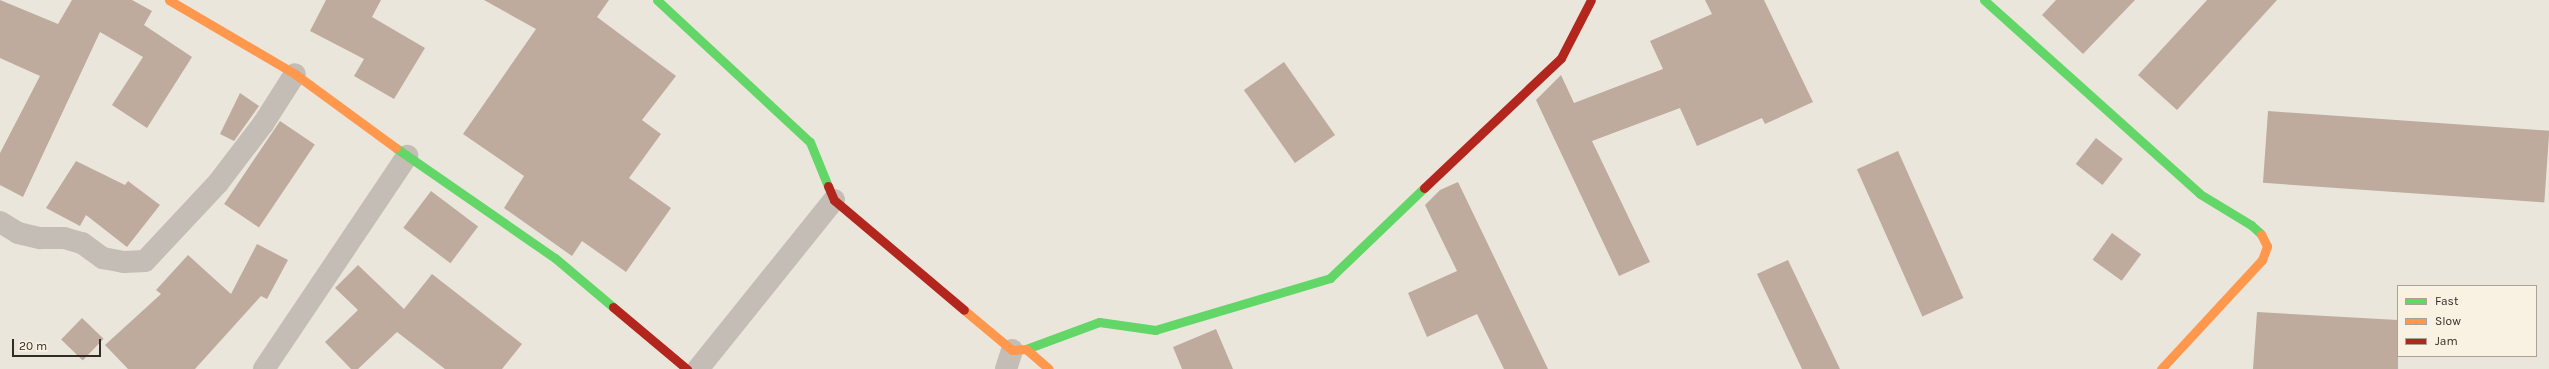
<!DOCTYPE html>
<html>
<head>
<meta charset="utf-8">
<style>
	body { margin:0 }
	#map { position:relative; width:2549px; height:369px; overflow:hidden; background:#ebe6dc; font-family:Karla,sans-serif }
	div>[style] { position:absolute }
	.building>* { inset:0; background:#beab9e; transform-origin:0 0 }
	.street>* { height:22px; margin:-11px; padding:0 11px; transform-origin:11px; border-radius:11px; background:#c3bdb5 }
	.fast>* { height:9px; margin:-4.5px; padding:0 4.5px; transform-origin:4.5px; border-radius:4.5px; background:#63d668 }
	.slow>* { height:9px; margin:-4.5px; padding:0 4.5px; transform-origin:4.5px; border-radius:4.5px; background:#ff974d }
	.jam>* { height:9px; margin:-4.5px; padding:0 4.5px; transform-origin:4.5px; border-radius:4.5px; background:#b3261e }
	span { translate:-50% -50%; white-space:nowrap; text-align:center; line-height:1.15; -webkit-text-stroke:3px #f9f1e2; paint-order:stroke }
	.legend { position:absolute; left:2397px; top:285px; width:140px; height:72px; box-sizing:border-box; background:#f9f1e2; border:1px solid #aaa296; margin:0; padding:5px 7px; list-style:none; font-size:12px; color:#332b25 }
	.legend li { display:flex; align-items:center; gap:8px; height:20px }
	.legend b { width:20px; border:1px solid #aaa296 }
	.scale { position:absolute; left:12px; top:339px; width:89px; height:18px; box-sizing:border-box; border:2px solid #332b25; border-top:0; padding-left:5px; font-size:12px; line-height:14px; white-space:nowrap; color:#332b25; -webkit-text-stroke:3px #f9f1e2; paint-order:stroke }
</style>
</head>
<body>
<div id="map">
	<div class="building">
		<div style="clip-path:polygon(0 0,58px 24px,72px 0,132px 0,152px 11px,144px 25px,192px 57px,147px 128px,112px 105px,143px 57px,100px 32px,23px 197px,0 185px,0 153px,40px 76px,0 58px)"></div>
		<div style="clip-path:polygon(326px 0,381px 0,372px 17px,425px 48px,394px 99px,354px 76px,364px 59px,310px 31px)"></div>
		<div style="clip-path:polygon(484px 0,609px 0,597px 17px,676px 76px,642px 120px,661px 134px,629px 178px,671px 208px,626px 272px,582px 241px,572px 256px,504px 208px,524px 176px,463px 134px,536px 29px)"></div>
		<div style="clip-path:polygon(1705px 0,1764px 0,1813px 102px,1765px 124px,1762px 118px,1697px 146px,1680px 108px,1592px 141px,1650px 262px,1619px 276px,1536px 100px,1561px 75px,1574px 103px,1663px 69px,1650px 41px,1712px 14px)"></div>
		<div style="clip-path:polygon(2056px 0,2135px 0,2083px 54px,2042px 15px)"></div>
		<div style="clip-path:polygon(2207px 0,2277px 0,2177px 110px,2138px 75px)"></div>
		<div style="left:1284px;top:62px;width:89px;height:49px;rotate:55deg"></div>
		<div style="clip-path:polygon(240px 93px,259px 106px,234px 141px,220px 134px)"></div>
		<div style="left:2268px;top:111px;width:282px;height:72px;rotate:4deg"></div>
		<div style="left:280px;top:121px;width:42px;height:100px;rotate:34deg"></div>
		<div style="left:2096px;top:138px;width:34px;height:33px;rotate:38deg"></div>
		<div style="left:1898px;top:151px;width:161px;height:45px;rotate:66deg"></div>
		<div style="clip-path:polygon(76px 161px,125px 185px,128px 181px,160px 205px,127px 247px,86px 215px,80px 226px,46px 208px)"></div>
		<div style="clip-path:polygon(1458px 182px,1548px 369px,1504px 369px,1477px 314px,1427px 337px,1408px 293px,1457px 271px,1425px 205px,1440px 190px)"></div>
		<div style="left:431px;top:191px;width:59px;height:46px;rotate:37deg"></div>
		<div style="left:2112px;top:233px;width:36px;height:33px;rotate:36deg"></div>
		<div style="clip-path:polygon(257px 244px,288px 260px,267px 299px,261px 296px,195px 369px,128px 369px,105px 345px,161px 294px,156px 290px,188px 255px,231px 294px)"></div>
		<div style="clip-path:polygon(1788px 260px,1840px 369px,1802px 369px,1757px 274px)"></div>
		<div style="clip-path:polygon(358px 265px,404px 309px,432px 274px,522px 344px,502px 369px,445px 369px,397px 332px,358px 369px,351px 369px,325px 342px,358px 310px,335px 288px)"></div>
		<div style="clip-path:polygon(2257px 312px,2398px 320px,2398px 369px,2253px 369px)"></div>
		<div style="left:82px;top:318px;width:30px;height:30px;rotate:44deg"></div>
		<div style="clip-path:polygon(1216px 329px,1233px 369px,1182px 369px,1173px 347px)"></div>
	</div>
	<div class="street">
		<div style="left:0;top:222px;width:21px;rotate:31deg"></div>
		<div style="left:18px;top:233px;width:23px;rotate:13deg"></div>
		<div style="left:40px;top:238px;width:24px"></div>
		<div style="left:64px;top:238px;width:19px;rotate:16deg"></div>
		<div style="left:82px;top:243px;width:26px;rotate:36deg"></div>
		<div style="left:103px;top:258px;width:21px;rotate:11deg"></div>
		<div style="left:124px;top:262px;width:21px;rotate:-3deg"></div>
		<div style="left:145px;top:261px;width:107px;rotate:-46.9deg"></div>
		<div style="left:218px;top:183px;width:74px;rotate:-52.7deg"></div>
		<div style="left:263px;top:124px;width:59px;rotate:-57.4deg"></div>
		<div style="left:264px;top:369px;width:257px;rotate:-56.1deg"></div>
		<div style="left:698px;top:369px;width:217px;rotate:-51.2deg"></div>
		<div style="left:1006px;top:369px;width:20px;rotate:-72deg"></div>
	</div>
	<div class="fast">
		<div style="left:657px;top:0;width:209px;rotate:42.9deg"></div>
		<div style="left:810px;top:142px;width:48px;rotate:67.8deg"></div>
		<div style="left:1984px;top:0;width:290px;rotate:41.9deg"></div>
		<div style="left:2200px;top:194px;width:60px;rotate:31.3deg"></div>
		<div style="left:2251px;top:225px;width:13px;rotate:42deg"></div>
		<div style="left:396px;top:148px;width:193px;rotate:34.7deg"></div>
		<div style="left:555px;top:258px;width:76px;rotate:40.2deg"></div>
		<div style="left:1026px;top:349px;width:78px;rotate:-20.3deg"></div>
		<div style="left:1099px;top:322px;width:57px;rotate:8.1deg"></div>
		<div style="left:1155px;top:330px;width:183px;rotate:-16.5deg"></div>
		<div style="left:1330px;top:278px;width:130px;rotate:-43.8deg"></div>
	</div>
	<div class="slow">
		<div style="left:169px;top:0;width:146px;rotate:30.4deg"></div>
		<div style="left:295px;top:74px;width:125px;rotate:36.2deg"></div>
		<div style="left:964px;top:310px;width:62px;rotate:39.8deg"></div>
		<div style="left:1012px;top:350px;width:14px;rotate:-4deg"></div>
		<div style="left:1026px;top:349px;width:30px;rotate:41deg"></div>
		<div style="left:2161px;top:369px;width:149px;rotate:-47.2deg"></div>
		<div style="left:2262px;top:260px;width:15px;rotate:-70deg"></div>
		<div style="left:2267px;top:246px;width:13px;rotate:-117deg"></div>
	</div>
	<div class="jam">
		<div style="left:828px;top:186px;width:15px;rotate:67deg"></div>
		<div style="left:834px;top:200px;width:170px;rotate:40.2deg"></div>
		<div style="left:1424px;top:188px;width:189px;rotate:-43.5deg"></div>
		<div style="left:1561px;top:58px;width:65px;rotate:-62.7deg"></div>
		<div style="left:613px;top:307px;width:97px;rotate:40deg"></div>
	</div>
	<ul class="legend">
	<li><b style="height:5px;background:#63d668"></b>Fast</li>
	<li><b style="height:5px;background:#ff974d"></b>Slow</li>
	<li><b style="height:5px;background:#b3261e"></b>Jam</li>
	</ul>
	<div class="scale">20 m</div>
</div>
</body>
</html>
